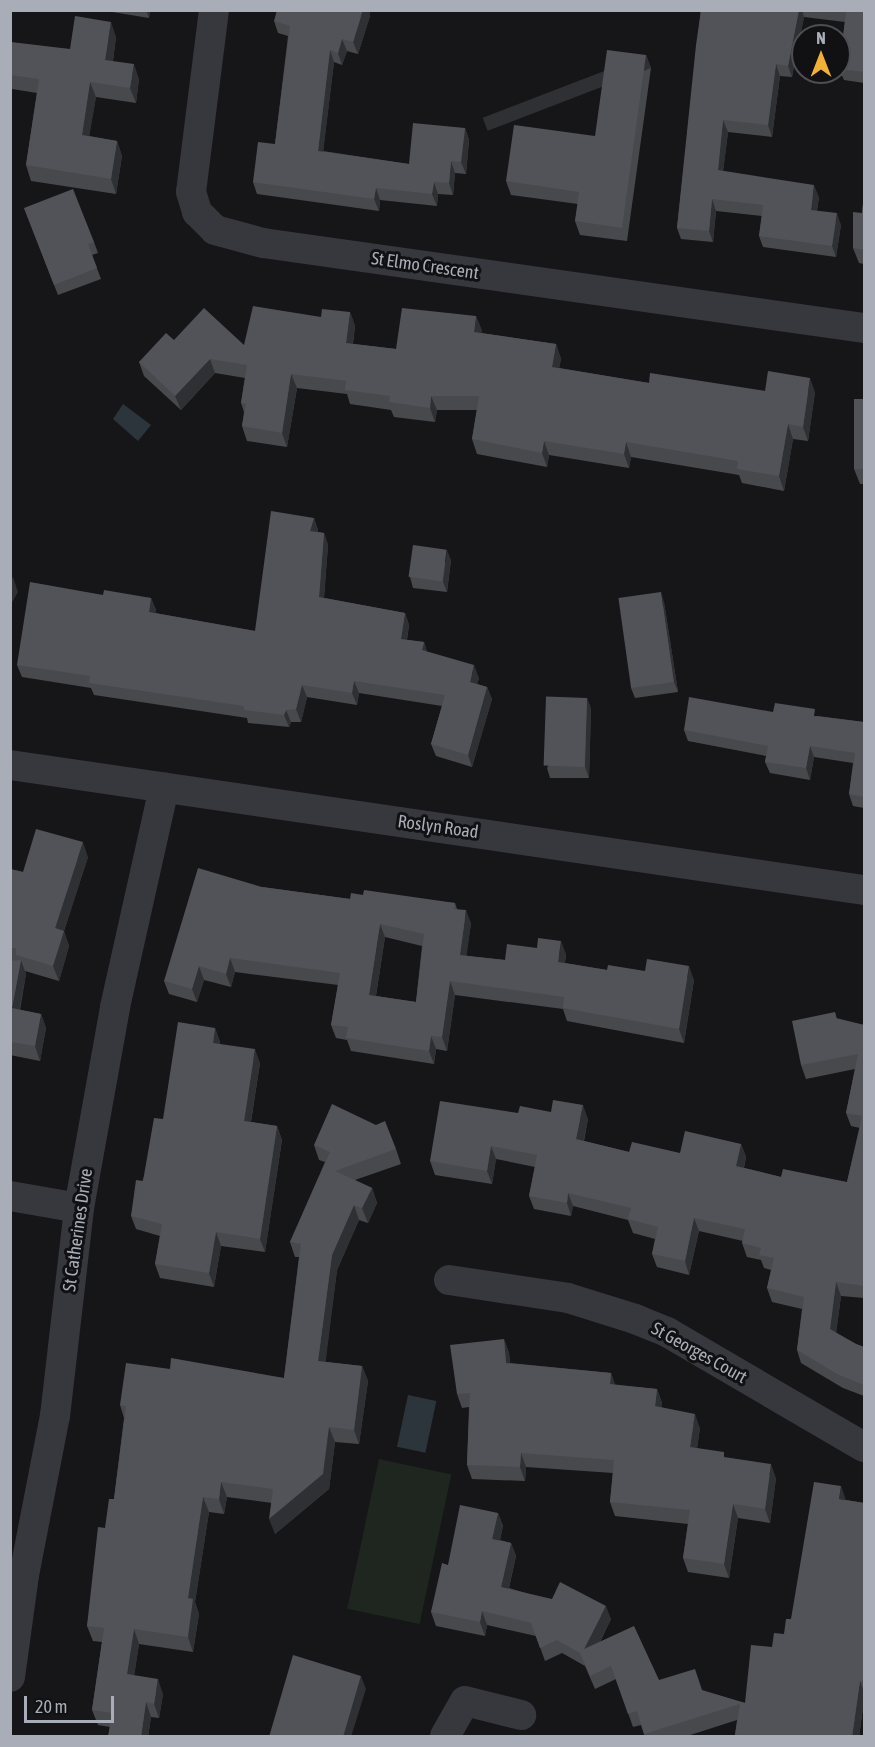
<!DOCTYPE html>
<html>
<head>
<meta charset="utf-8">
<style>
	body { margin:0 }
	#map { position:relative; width:875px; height:1747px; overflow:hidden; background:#161618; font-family:"Asap Condensed",sans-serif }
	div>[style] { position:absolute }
	.green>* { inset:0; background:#1e261f; transform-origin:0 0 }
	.water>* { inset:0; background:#2c353c; transform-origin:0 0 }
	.minor>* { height:30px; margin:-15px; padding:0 15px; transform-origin:15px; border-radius:15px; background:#37383d }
	.wall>* { inset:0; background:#47494d }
	.shaded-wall>* { inset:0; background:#2f3033; transform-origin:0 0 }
	.building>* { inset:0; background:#525359; transform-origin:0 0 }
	span { translate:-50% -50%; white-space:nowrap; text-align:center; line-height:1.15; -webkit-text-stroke:6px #111113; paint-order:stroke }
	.street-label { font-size:18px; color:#a8adb8 }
	.frame { position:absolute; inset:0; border:12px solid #a8adb8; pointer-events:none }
	.north { position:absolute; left:791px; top:24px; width:60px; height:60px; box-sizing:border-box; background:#111113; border:2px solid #4d4f55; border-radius:50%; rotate:0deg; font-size:16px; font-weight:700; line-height:24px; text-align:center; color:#a8adb8 }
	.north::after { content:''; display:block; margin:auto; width:21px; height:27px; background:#f2b134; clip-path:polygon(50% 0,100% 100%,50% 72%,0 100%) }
	.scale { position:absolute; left:24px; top:1696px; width:90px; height:27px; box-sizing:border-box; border:3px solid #a8adb8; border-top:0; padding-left:8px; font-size:18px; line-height:21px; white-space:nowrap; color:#a8adb8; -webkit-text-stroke:4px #111113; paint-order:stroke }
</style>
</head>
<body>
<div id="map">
	<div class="green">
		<div style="left:379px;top:1459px;width:74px;height:153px;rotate:12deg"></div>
	</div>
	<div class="water">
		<div style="clip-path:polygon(123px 404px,151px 425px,138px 441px,113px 419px)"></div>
		<div style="left:408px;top:1395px;width:29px;height:53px;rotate:12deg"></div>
	</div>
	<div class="minor">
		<div style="left:214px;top:10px;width:183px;rotate:97.2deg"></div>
		<div style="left:191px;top:192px;width:21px;rotate:73deg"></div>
		<div style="left:197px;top:212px;width:25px;rotate:45deg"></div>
		<div style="left:215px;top:230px;width:50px;rotate:15.2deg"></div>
		<div style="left:263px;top:243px;width:607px;rotate:8.05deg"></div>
		<div style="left:10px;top:765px;width:863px;rotate:8.33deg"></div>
		<div style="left:10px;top:1196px;width:70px;rotate:9.9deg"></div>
		<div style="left:449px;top:1280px;width:120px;rotate:8.6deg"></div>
		<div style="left:568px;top:1298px;width:70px;rotate:17.4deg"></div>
		<div style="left:635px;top:1319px;width:35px;rotate:22deg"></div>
		<div style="left:667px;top:1332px;width:228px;rotate:30.3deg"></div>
		<div style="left:10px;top:1677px;width:103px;rotate:-82.2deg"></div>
		<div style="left:24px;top:1575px;width:162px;rotate:-79deg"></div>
		<div style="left:55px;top:1416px;width:209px;rotate:-83.4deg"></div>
		<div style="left:79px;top:1208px;width:204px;rotate:-79.8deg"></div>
		<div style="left:115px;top:1007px;width:225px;rotate:-77.4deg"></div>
		<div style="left:445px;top:1736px;width:40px;rotate:-60.3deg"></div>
		<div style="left:465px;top:1701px;width:58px;rotate:14deg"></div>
	</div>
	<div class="wall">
		<div style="clip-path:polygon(100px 10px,150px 10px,149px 18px)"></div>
		<div style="clip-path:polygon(701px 10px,864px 10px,864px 83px,844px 80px,839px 69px,845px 22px,804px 17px,792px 77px,780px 76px,772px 137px,728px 132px,723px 171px,819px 197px,817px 211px,841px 225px,836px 257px,763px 247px,759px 236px,762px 216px,716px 211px,713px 242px,681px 239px,677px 228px)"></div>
		<div style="clip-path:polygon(370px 16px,358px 54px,347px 51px,342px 65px,334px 62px,323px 151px,409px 164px,465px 128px,469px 140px,466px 174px,455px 173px,453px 195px,438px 194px,437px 206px,380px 200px,379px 211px,257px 194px,253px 182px,275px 144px,288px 36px,278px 33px,274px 21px)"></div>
		<div style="clip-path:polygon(116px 37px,113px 61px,139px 79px,136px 103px,96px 97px,89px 136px,117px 141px,122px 156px,116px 194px,31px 181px,26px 165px,37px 93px,12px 89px,10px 85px,10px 48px,70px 49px)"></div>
		<div style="clip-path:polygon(646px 55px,651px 68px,627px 241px,580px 235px,575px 221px,578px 204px,511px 195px,506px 181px,595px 136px)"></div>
		<div style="clip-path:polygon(864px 195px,864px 264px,859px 263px,853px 248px,862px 213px)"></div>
		<div style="clip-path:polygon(24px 208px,94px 242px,98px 253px,92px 255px,101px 279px,58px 295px)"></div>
		<div style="clip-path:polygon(350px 312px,355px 326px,353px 344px,396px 349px,476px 316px,482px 331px,481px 333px,556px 344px,561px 359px,559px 368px,649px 383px,765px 391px,815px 392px,808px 441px,793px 439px,784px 491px,742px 483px,739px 475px,631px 457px,629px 468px,549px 455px,547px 467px,477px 454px,472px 439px,477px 410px,437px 410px,435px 422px,394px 417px,391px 410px,350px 404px,347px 394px,297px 388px,287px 447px,247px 441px,242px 426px,244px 412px,241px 403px,245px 378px,215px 373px,181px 410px,144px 376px,139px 362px,174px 340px,244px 345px,321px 317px)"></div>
		<div style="clip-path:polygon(864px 399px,864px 484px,860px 484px,854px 469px)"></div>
		<div style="clip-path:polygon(314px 518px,318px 530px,318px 532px,324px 533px,328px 545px,324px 598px,405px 613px,409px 625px,407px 640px,424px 642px,427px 652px,479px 678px,477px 684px,487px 687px,492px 699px,472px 767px,436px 756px,431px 744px,442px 706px,359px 693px,357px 705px,307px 697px,301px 722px,291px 722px,289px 727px,248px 723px,247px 718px,94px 695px,91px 688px,22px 677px,17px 665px,103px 595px,151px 598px,156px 610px,155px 613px,255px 631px)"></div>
		<div style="clip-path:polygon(451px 560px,447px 592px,413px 588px,410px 577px)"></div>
		<div style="clip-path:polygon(664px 602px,678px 692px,635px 698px,631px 688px)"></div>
		<div style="clip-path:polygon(587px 698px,591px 709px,589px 778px,550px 778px,547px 768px)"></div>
		<div style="clip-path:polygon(818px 716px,864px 722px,864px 716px,864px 808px,853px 806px,849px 794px,853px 763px,814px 757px,810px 780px,770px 773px,765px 762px,766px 756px,688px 741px,684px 730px)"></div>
		<div style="clip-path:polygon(88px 857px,64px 931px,69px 946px,59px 981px,25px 971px,26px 974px,20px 1010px,41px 1014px,46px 1028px,40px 1061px,10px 1055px,10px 869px,23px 872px)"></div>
		<div style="clip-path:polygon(evenodd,262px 887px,350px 899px,363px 895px,455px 903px,457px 909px,471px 923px,466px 956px,505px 960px,566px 954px,565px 963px,607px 970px,694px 980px,684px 1043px,567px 1021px,563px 1009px,455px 995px,447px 1051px,436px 1049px,434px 1064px,351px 1051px,347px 1040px,336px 1038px,331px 1025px,338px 985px,235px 972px,231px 987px,204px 980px,197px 1002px,169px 994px,164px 981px,262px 887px,385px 937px,422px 946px,416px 1002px,376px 996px,385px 937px)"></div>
		<div style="clip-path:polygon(835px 1012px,837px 1019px,864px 1025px,864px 1298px,841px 1296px,836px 1333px,856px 1344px,864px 1347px,864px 1396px,843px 1388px,801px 1363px,797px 1350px,802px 1309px,772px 1302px,767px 1288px,771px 1270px,764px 1268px,761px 1260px,747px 1257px,742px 1243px,743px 1241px,699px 1231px,689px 1275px,657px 1267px,652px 1254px,655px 1239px,633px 1233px,628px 1220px,573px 1206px,571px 1216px,534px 1209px,529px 1196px,535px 1167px,496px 1159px,492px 1184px,435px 1175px,430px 1161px,518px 1113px,588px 1119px,584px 1141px,629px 1152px,680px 1153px,741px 1144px,746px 1157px,744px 1168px,781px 1177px,847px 1182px,860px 1128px,851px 1126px,846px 1113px,855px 1069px,806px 1079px,801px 1065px)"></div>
		<div style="clip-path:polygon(215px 1028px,220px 1042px,220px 1044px,260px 1063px,251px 1122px,277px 1126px,282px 1140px,265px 1252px,221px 1246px,214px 1287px,160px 1278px,155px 1264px,160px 1236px,136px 1229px,131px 1216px,163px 1119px)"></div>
		<div style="clip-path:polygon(314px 1145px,396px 1149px,401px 1164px,355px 1180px,372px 1188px,377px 1203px,368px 1223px,359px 1220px,337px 1270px,325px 1362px,362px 1366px,368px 1381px,359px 1444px,335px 1442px,329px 1489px,275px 1534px,272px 1503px,227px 1497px,224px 1514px,209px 1512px,195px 1602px,199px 1614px,193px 1652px,139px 1644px,134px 1676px,163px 1694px,159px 1718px,151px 1717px,148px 1737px,108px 1737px,110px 1727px,98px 1725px,92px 1710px,102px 1642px,93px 1641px,87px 1626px,105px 1528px,114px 1499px,124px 1418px,120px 1405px,170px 1369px,284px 1378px,299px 1257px,295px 1257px,290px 1242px,325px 1162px,319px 1160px)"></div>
		<div style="clip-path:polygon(504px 1339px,509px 1353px,510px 1363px,611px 1373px,615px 1385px,657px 1389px,662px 1403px,661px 1407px,700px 1428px,697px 1448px,726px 1458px,776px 1478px,770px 1523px,738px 1518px,729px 1578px,688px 1572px,683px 1558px,688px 1524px,615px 1516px,610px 1502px,613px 1473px,526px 1467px,525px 1481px,472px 1479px,467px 1465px,469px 1407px,462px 1408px,457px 1394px)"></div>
		<div style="clip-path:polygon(846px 1500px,864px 1503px,864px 1700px,859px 1737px,736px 1737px,735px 1735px,737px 1720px,684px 1737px,645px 1737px,641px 1725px,633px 1727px,616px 1679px,595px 1689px,585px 1666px,562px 1653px,545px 1661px,536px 1636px,487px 1625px,485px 1636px,436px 1626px,431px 1612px,448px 1565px,498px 1513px,503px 1526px,500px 1540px,511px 1543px,516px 1556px,509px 1588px,611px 1619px,600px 1642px,659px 1680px,703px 1691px,745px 1703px,772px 1647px,784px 1634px)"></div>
	</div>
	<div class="shaded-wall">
		<div style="clip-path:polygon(146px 10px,150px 10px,149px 18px)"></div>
		<div style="clip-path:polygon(363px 10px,370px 10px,370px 16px,358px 54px,353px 42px)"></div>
		<div style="clip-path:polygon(799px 10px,802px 10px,804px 17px,792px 77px,788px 66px)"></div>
		<div style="clip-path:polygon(111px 22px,116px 37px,111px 75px,105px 60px)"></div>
		<div style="clip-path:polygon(342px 39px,347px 51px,342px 65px,338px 53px)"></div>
		<div style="clip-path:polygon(330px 50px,334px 62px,322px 162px,318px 151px)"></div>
		<div style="left:646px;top:55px;width:14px;height:175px;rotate:69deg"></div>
		<div style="clip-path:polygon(134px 64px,139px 79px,136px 103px,130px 88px)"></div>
		<div style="clip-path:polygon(776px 64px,780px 76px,772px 137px,768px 125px)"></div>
		<div style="clip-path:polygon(90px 82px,96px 97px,87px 150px,82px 135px)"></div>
		<div style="clip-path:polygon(723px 120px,728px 132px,722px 181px,718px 170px)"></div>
		<div style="clip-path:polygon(465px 128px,469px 140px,466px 174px,461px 162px)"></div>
		<div style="clip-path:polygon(117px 141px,122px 156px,116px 194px,111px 179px)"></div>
		<div style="clip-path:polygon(451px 161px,455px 173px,453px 195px,449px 183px)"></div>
		<div style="clip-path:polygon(434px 182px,438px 194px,437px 206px,432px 194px)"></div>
		<div style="clip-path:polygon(814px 185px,819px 197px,815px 221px,811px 210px)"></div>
		<div style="clip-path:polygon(376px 188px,380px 200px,379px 211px,374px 199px)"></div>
		<div style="clip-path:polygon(712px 199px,716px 211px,713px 242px,709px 231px)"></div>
		<div style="clip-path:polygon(837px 213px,841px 225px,836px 257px,832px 246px)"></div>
		<div style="clip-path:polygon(350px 312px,355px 326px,351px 357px,346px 343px)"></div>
		<div style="clip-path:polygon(476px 316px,482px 331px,480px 347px,474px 332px)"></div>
		<div style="clip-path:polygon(556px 344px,561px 359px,557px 381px,552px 367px)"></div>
		<div style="clip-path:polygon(210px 359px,215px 373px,181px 410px,175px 396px)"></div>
		<div style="clip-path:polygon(291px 374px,297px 388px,287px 447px,282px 433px)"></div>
		<div style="clip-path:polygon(810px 378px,815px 392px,808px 441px,803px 427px)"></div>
		<div style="clip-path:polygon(431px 396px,437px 410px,435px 422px,430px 408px)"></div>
		<div style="clip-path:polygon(788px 424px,793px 439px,784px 491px,779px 476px)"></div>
		<div style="clip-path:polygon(544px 441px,549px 455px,547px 467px,542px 453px)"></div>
		<div style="clip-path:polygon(626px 442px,631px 457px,629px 468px,624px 454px)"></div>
		<div style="clip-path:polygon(314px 518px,318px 530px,315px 543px,310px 531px)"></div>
		<div style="clip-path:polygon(324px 533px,328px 545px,323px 610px,319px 597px)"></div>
		<div style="clip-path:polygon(447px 550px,451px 560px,447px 592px,443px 582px)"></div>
		<div style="clip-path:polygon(13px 577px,18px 592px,10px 606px,10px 581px)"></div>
		<div style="clip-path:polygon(661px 592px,664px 602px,678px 692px,674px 682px)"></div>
		<div style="clip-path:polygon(151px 598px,156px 610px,154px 624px,149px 612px)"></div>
		<div style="clip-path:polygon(405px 613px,409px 625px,405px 651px,401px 639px)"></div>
		<div style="clip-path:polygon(424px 642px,428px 655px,422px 650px)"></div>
		<div style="clip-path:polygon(474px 665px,479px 678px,474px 694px,470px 682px)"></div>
		<div style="clip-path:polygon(354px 681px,359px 693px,357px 705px,352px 693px)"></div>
		<div style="clip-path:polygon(302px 685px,307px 697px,301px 722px,296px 709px)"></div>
		<div style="clip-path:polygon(487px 687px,492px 699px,472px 767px,468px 755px)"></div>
		<div style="clip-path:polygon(587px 698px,591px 709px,589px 778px,585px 767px)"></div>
		<div style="clip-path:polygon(286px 710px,291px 722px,289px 727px,284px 715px)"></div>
		<div style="clip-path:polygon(810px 746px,814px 757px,810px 780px,806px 768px)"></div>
		<div style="clip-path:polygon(83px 842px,88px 857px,64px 931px,69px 946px,59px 981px,53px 966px,55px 928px)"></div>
		<div style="clip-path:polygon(466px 910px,471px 923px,465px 968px,460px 955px)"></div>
		<div style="clip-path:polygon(380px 924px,385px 937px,374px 1008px,369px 995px)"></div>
		<div style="clip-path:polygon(561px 941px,566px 954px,563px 975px,558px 962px)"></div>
		<div style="clip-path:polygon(230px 958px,235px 972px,231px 987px,226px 974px)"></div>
		<div style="clip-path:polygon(21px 960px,26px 974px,17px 1022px,12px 1008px)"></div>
		<div style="clip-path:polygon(199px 966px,204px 980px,197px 1002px,192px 989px)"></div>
		<div style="clip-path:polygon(689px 966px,694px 980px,684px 1043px,679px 1029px)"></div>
		<div style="clip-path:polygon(450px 981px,455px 995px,447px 1051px,442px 1037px)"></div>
		<div style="clip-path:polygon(41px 1014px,46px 1028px,40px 1061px,35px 1046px)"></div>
		<div style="clip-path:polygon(215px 1028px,220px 1042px,218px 1057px,213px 1043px)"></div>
		<div style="clip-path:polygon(431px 1036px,436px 1049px,434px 1064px,429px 1051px)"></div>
		<div style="clip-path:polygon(255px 1049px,260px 1063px,249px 1134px,244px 1121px)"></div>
		<div style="clip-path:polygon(583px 1105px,588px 1119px,581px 1153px,576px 1139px)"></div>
		<div style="clip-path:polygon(277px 1126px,282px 1140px,265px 1252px,260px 1239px)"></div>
		<div style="clip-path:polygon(741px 1144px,746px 1157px,741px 1179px,736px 1166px)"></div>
		<div style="clip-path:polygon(491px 1146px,496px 1159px,492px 1184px,487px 1171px)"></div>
		<div style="clip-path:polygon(372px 1188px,377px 1203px,368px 1223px,362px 1208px)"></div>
		<div style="clip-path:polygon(568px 1193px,573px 1206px,571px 1216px,567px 1203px)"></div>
		<div style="clip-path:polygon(354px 1205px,359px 1220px,337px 1270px,324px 1376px,318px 1361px,332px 1255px)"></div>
		<div style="clip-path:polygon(694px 1218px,699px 1231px,689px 1275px,685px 1261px)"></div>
		<div style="clip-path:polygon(216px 1232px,221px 1246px,214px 1287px,209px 1273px)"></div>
		<div style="clip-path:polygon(836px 1282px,841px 1296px,835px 1342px,830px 1329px)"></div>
		<div style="clip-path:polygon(504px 1339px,509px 1353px,512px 1377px,506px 1363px)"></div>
		<div style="clip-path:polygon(362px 1366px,368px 1381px,359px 1444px,354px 1430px)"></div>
		<div style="clip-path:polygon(611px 1373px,616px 1387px,610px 1384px)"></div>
		<div style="clip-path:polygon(657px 1389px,662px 1403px,660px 1420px,655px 1406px)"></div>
		<div style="clip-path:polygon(695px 1414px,700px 1428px,695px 1461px,690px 1447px)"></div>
		<div style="clip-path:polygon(329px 1427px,335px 1442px,329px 1489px,275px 1534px,269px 1519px)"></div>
		<div style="clip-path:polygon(521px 1453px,526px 1467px,525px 1481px,520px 1467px)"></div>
		<div style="clip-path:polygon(771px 1464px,776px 1478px,770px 1523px,765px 1509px)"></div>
		<div style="clip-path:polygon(221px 1482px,227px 1497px,224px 1514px,219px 1499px)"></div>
		<div style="clip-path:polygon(841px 1486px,846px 1500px,839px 1499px)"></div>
		<div style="clip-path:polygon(203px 1497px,209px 1512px,195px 1602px,199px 1614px,193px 1652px,188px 1637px,188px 1598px)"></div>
		<div style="clip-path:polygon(733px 1504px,738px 1518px,729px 1578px,724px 1564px)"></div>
		<div style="clip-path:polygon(498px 1513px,503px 1526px,497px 1552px,492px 1539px)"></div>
		<div style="clip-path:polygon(511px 1543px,516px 1556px,506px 1600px,501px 1587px)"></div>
		<div style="clip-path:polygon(606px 1606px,611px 1619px,589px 1663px,584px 1649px)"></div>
		<div style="clip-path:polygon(482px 1611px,487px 1625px,485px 1636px,480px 1622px)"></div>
		<div style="clip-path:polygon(134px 1629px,139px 1644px,132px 1689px,127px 1674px)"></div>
		<div style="clip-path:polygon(361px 1676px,366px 1689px,351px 1737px,342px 1737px)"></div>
		<div style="clip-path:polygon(158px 1679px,163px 1694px,159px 1718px,154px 1704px)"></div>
		<div style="clip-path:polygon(860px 1681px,864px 1692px,864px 1700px,859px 1737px,852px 1737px)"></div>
		<div style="clip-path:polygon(146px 1702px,151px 1717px,148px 1737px,141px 1737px)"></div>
	</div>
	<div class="building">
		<div style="clip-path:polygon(277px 10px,363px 10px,353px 42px,342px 39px,338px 53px,330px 50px,318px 151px,409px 164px,413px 123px,465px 128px,461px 162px,451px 161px,449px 183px,434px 182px,432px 194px,376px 188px,374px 199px,253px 182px,258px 142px,275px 144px,290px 26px,274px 21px)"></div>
		<div style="clip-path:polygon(701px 10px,799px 10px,788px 66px,776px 64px,768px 125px,723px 120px,718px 170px,814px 185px,811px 210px,837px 213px,832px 246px,759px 236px,763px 205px,712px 199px,709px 231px,677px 228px,696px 45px)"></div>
		<div style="clip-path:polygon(839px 10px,864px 10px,864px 72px,839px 69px,846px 12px)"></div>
		<div style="clip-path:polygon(75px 16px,111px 22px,105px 60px,134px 64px,130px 88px,90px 82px,82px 135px,117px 141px,111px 179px,26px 165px,39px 79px,10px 75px,11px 42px,70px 49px)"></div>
		<div style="clip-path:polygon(607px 50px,646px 55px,622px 228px,575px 221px,579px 192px,506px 181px,514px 125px,595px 136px)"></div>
		<div style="clip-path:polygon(73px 189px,94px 242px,88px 244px,97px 268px,54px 285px,24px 208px)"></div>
		<div style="clip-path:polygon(864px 195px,864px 250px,853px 248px,853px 212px,862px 213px)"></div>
		<div style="clip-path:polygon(253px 306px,321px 317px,322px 309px,350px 312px,346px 343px,396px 349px,402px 308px,476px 316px,474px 332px,556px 344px,552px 367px,649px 383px,650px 373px,765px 391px,768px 371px,810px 378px,803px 427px,788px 424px,779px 476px,737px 469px,738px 461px,626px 442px,624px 454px,544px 441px,542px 453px,472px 439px,479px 396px,431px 396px,430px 408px,389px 402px,390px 396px,345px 390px,346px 381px,291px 374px,282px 433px,242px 426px,246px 404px,241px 403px,247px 365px,210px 359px,175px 396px,139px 362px,166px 333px,174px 340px,204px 308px,244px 345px)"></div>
		<div style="left:854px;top:399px;width:10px;height:70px"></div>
		<div style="clip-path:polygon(271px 511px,314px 518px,310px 531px,324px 533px,319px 597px,405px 613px,401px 639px,424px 642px,422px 650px,474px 665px,470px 682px,487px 687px,468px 755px,431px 744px,445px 695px,354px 681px,352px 693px,302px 685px,296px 709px,286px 710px,284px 715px,244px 710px,244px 706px,89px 683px,90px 676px,17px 665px,30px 582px,103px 595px,104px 590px,151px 598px,149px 612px,255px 631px)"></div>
		<div style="left:413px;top:545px;width:34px;height:32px;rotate:8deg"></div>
		<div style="left:661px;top:592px;width:91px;height:43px;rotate:82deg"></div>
		<div style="clip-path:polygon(689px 697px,773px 712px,775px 703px,815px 709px,814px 716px,864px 722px,864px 716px,864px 797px,849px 794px,855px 753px,810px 746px,806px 768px,765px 762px,768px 746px,684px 730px)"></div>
		<div style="left:587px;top:698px;width:69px;height:41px;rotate:92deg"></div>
		<div style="clip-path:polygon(36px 829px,83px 842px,55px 928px,64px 931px,53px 966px,16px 955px,16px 948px,10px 948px,10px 869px,23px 872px)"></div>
		<div style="clip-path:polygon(evenodd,198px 868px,262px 887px,350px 899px,351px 893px,363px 895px,364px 890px,455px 903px,454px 909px,466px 910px,460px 955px,505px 960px,507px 944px,537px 948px,538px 938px,561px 941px,558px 962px,607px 970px,608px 965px,645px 971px,647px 959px,689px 966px,679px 1029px,563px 1008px,564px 997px,450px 981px,442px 1037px,431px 1036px,429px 1051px,346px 1038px,348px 1027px,331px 1025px,340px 973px,230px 958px,226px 974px,199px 966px,192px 989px,164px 981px,198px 868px,380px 924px,424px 934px,416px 1002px,369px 995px,380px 924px)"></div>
		<div style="clip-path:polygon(21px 960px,12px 1008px,41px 1014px,35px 1046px,10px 1042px,10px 961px)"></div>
		<div style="clip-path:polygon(835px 1012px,836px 1018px,864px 1025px,864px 1286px,836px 1282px,830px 1329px,856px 1344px,864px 1347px,864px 1385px,839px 1375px,797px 1350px,804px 1297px,767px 1288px,774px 1258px,759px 1255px,761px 1248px,742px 1243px,745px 1229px,694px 1218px,685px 1261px,652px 1254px,658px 1227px,628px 1219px,631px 1208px,568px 1193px,567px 1203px,529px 1196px,537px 1155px,491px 1146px,487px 1171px,430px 1161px,440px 1101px,518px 1113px,520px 1106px,551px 1112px,553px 1100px,583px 1105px,576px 1139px,629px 1152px,632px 1142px,680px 1153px,685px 1131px,741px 1144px,736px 1166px,781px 1177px,783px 1169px,847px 1182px,862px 1116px,846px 1113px,858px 1054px,801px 1065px,792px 1021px)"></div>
		<div style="clip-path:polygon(178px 1022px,215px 1028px,213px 1043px,255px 1049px,244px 1121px,277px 1126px,260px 1239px,216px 1232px,209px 1273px,155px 1264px,162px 1224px,131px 1216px,136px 1180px,143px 1181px,154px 1118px,163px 1119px)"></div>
		<div style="clip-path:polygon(332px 1104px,376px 1125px,385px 1121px,396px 1149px,335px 1171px,372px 1188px,362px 1208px,354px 1205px,332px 1255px,318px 1361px,362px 1366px,354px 1430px,329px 1427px,323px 1474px,269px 1519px,273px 1489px,221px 1482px,219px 1499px,203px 1497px,188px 1598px,193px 1599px,188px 1637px,134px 1629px,127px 1674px,158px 1679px,154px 1704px,146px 1702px,141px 1737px,108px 1737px,112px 1713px,92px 1710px,104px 1628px,87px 1626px,98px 1527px,105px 1528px,109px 1499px,114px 1499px,126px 1406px,120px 1405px,126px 1363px,170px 1369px,171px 1358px,284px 1378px,301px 1244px,290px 1242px,330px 1152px,314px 1145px)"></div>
		<div style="clip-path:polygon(504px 1339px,506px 1363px,611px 1373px,610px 1384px,657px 1389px,655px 1406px,695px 1414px,690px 1447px,724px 1452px,724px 1457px,771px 1464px,765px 1509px,733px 1504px,724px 1564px,683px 1558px,690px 1510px,610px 1502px,614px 1460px,521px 1453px,520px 1467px,467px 1465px,470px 1393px,457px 1394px,450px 1345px)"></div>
		<div style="clip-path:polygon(814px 1482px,841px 1486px,839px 1499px,864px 1503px,864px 1681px,860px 1681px,852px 1737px,749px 1737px,735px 1735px,740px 1704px,644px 1734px,637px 1711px,628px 1714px,611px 1666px,590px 1676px,580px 1653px,557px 1640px,540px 1648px,531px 1623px,482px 1611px,480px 1622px,431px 1612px,442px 1563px,448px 1565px,460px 1505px,498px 1513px,492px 1539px,511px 1543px,501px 1587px,552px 1599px,560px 1582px,606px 1606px,584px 1649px,634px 1626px,659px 1680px,695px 1669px,702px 1690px,745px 1703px,751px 1645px,772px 1647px,774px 1633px,784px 1634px,786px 1619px,791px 1619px)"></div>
		<div style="clip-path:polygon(293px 1655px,361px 1676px,343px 1737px,269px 1737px)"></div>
	</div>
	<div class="street-label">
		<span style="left:425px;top:266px;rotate:8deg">St Elmo Crescent</span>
		<span style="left:438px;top:827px;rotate:8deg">Roslyn Road</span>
		<span style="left:78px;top:1230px;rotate:-82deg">St Catherines Drive</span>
		<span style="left:699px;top:1353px;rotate:29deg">St Georges Court</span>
	</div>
	<div class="frame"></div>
	<div class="north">N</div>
	<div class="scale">20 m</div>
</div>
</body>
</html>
